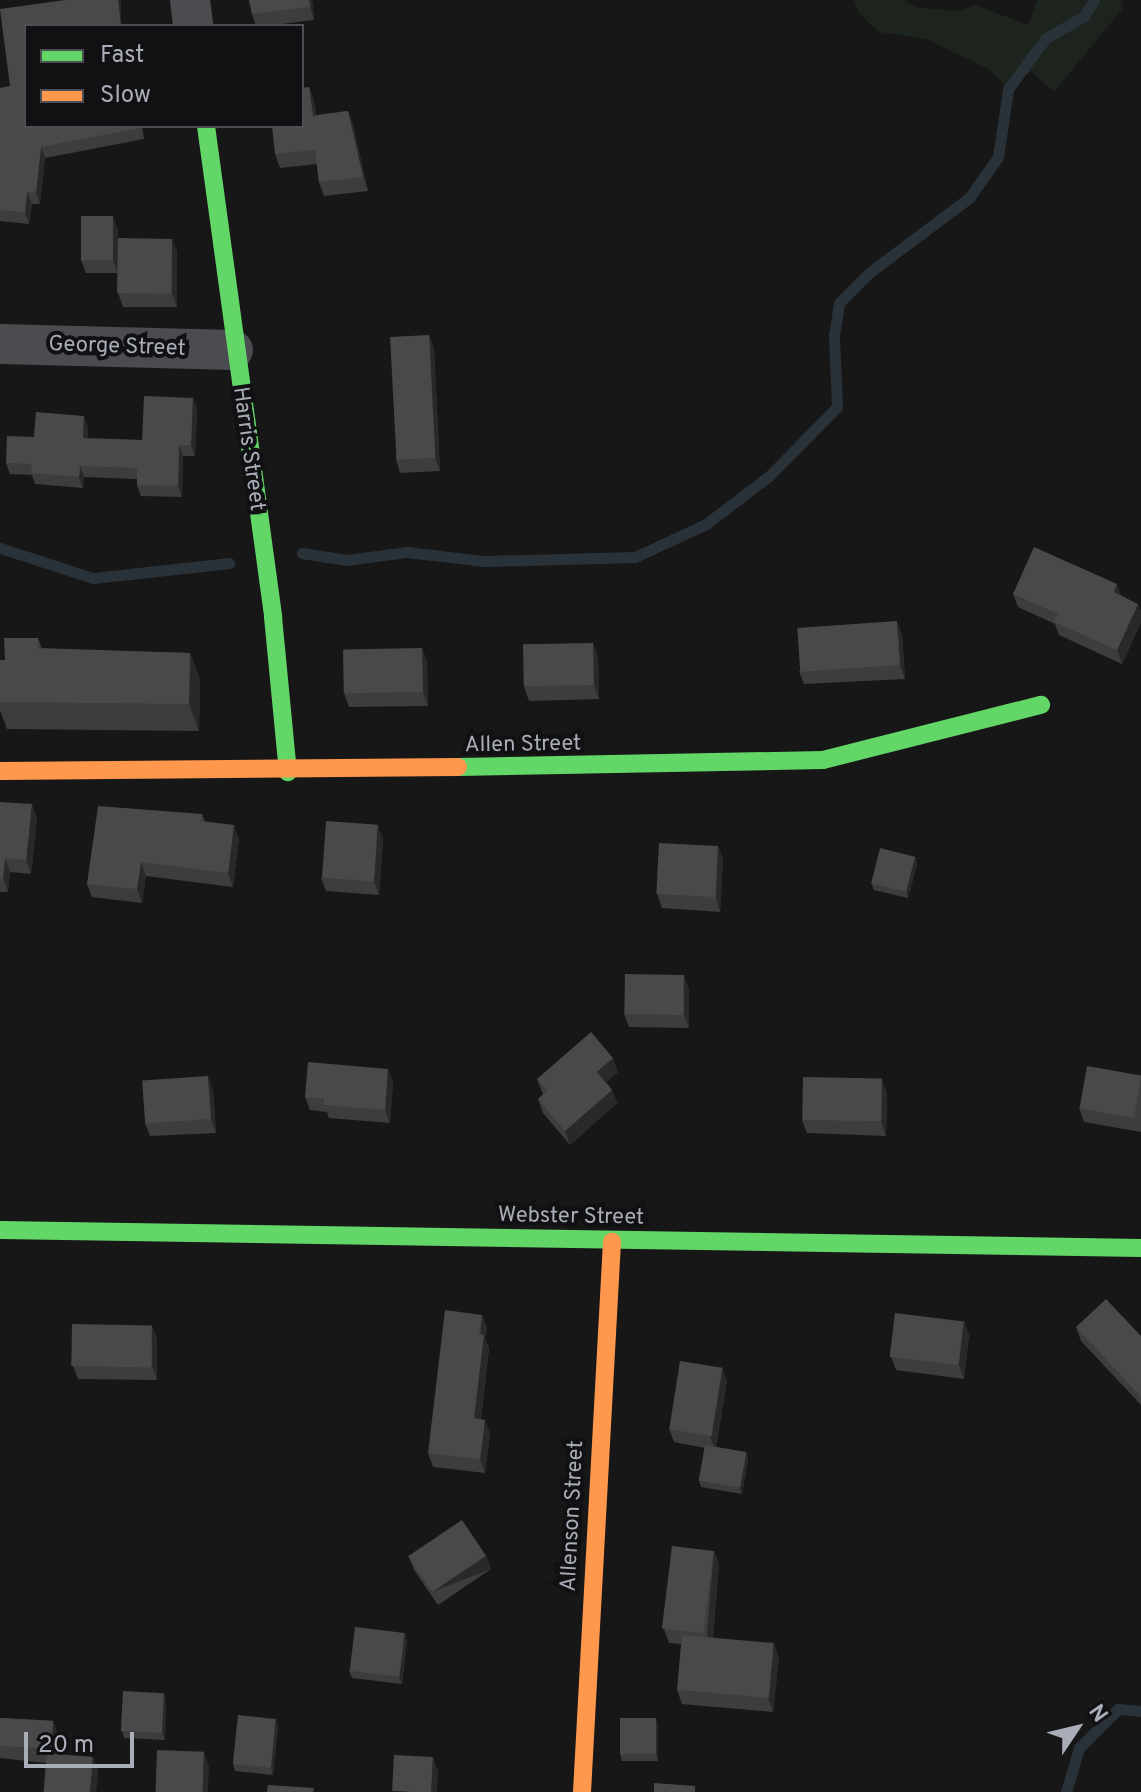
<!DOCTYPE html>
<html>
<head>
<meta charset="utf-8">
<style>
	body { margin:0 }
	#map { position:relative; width:1141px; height:1792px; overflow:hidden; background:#171717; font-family:Overpass,sans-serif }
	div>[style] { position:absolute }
	.green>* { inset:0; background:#1d241e }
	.stream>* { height:11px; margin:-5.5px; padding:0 5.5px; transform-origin:5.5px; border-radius:5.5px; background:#2a3239 }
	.street>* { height:40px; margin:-20px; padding:0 20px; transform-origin:20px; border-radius:20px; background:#4b4c50 }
	.fast>* { height:18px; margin:-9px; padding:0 9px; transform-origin:9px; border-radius:9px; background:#63d668 }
	.slow>* { height:18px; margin:-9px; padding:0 9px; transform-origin:9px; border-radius:9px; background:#ff974d }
	.wall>* { inset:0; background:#3d3d3f }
	.shaded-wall>* { inset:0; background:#29292a; transform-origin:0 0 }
	.building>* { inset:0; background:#49494c; transform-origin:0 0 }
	span { translate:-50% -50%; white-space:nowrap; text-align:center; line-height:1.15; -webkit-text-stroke:8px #111113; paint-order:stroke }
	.street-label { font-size:22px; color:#a8adb8 }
	.legend { position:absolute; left:24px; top:24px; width:280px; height:104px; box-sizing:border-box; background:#111113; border:2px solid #4d4f55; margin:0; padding:10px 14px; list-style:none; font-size:24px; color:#a8adb8 }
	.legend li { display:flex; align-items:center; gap:16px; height:40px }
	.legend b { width:40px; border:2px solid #4d4f55 }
	.north { position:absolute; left:1037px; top:1688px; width:80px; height:80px; -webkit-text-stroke:6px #111113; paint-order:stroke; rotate:55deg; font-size:22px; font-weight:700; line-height:32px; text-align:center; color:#a8adb8 }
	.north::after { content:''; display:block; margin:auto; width:28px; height:36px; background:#a8adb8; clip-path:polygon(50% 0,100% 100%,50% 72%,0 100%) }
	.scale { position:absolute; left:24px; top:1732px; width:110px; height:36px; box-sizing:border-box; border:4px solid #a8adb8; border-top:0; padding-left:10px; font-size:24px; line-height:28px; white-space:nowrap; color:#a8adb8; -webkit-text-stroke:6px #111113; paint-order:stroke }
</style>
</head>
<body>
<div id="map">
	<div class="green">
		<div style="clip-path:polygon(854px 0,905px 0,915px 7px,956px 11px,976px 5px,1028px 25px,1037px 0,1121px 0,1123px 8px,1054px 92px,1031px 71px,1008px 89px,989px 69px,926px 39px,879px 32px,858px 12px)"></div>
	</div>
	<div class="stream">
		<div style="left:0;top:548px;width:98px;rotate:17.9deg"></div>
		<div style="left:93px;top:578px;width:137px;rotate:-6.3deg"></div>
		<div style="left:302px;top:553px;width:45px;rotate:9deg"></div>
		<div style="left:346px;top:560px;width:62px;rotate:-7.5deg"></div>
		<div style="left:407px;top:552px;width:78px;rotate:6.7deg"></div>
		<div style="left:484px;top:561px;width:151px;rotate:-1.5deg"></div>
		<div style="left:635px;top:557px;width:78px;rotate:-24.9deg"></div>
		<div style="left:706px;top:524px;width:79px;rotate:-37.3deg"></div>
		<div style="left:769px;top:476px;width:97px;rotate:-45.4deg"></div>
		<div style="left:837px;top:407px;width:72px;rotate:-92.4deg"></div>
		<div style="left:834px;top:335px;width:32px;rotate:-81deg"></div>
		<div style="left:839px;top:303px;width:44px;rotate:-45deg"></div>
		<div style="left:870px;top:272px;width:124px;rotate:-36.8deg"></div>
		<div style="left:969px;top:198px;width:50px;rotate:-54.7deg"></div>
		<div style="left:998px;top:157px;width:69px;rotate:-81.6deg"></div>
		<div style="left:1008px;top:89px;width:62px;rotate:-53.5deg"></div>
		<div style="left:1045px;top:39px;width:45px;rotate:-30.5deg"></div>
		<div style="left:1084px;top:16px;width:19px;rotate:-58deg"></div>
		<div style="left:1066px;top:1792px;width:46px;rotate:-73.5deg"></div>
		<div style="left:1079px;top:1748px;width:55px;rotate:-45deg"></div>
		<div style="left:1118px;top:1709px;width:23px;rotate:5deg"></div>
	</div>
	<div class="street">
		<div style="left:190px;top:0;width:26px;rotate:83deg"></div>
		<div style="left:0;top:344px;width:233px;rotate:1.5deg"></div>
	</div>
	<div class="fast">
		<div style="left:206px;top:126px;width:496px;rotate:82.2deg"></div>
		<div style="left:273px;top:617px;width:156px;rotate:84.5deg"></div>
		<div style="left:458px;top:767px;width:365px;rotate:-1.1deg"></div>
		<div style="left:823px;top:760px;width:225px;rotate:-14.2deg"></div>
		<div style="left:0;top:1230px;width:1141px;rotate:0.9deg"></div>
	</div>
	<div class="slow">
		<div style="left:0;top:771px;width:458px;rotate:-0.5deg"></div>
		<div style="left:582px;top:1792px;width:551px;rotate:-86.88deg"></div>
	</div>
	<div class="wall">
		<div style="clip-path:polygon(249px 0,312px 0,314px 20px,266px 26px,256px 26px,252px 14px)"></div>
		<div style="clip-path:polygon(26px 26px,142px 126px,144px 139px,45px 158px,40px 204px,32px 204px,29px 224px,0 221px,0 88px,10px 86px)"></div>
		<div style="clip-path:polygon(309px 87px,314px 101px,316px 115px,348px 111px,353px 125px,368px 191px,324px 196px,319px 182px,317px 164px,280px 168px,275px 154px)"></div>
		<div style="clip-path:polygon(118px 229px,118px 257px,172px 239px,177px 252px,177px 307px,123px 307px,118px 293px,118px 273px,86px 273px,81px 260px)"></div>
		<div style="clip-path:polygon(429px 335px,434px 349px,440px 471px,400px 473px,396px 459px)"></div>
		<div style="clip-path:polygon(197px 408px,195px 456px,183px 456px,182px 497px,141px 496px,137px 485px,137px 479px,84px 477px,83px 488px,35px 484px,32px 475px,10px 474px,6px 463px,34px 437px,88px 427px,87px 439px,142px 440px)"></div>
		<div style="clip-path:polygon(1013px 594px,1121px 596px,1141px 611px,1141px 622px,1122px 664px,1059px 635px,1055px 624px,1018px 607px)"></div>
		<div style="clip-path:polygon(902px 634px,905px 679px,804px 684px,799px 671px)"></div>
		<div style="clip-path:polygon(38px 638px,42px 649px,190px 653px,200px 680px,199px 731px,7px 729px,0 710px,0 660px,5px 660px)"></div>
		<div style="clip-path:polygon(593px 643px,598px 657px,599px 699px,529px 701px,524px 687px)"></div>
		<div style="clip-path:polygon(422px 648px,427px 662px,428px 706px,349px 707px,344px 693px)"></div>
		<div style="clip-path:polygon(0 802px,37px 818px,31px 874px,10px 872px,8px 892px,0 892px)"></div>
		<div style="clip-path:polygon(202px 814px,205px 822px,239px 839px,233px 887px,146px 876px,142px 903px,92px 897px,87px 884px)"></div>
		<div style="clip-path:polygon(383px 839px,379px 895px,326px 891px,321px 878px)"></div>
		<div style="clip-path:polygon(718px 846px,723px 860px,720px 912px,662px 908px,657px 894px)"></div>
		<div style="clip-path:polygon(915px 857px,917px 864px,908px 898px,874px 890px,871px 883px)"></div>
		<div style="clip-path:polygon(689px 989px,689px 1028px,629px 1027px,624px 1014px)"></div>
		<div style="clip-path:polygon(618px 1072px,606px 1082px,612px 1090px,617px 1103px,570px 1145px,543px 1113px,538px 1099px,543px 1094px,537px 1079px)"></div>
		<div style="clip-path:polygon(1141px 1076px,1141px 1132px,1084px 1122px,1079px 1108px)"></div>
		<div style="clip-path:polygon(393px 1082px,390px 1123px,329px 1118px,327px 1112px,310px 1110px,305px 1097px)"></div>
		<div style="clip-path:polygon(213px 1090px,216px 1133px,150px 1136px,145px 1123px)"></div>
		<div style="clip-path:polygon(887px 1093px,886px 1136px,807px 1133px,802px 1120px)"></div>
		<div style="clip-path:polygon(482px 1315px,487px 1328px,485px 1338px,489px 1348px,481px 1419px,490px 1433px,485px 1473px,433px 1467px,428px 1453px)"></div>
		<div style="clip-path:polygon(964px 1321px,969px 1335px,964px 1379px,896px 1370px,891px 1357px)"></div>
		<div style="clip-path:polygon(1076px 1327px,1141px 1336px,1141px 1405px,1081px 1341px)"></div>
		<div style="clip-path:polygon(157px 1338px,157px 1380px,78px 1379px,73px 1366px)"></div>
		<div style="clip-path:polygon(722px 1368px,727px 1381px,716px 1447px,746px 1452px,748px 1459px,742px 1494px,701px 1487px,699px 1480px,705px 1448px,674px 1442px,669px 1429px)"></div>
		<div style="clip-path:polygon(714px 1551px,719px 1564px,713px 1638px,779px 1657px,773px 1712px,682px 1704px,677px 1690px,681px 1644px,669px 1643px,664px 1629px)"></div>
		<div style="clip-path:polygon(486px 1556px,491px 1569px,438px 1605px,414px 1570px,409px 1557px)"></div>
		<div style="clip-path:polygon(407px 1640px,402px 1684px,352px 1678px,349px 1671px)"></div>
		<div style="clip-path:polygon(166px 1700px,165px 1740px,124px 1738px,122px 1731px)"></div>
		<div style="clip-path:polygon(0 1718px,53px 1721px,57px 1733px,55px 1754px,98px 1770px,96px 1792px,44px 1792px,46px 1763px,0 1758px)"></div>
		<div style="clip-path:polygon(658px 1725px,658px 1761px,622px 1761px,620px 1754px)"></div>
		<div style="clip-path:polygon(278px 1726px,273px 1775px,235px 1771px,233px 1764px)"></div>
	</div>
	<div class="shaded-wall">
		<div style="left:118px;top:0;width:3px;height:26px"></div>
		<div style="clip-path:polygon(309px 0,312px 0,314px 20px,310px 7px)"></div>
		<div style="clip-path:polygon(309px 87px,314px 101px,318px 129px,313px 116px)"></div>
		<div style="clip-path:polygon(348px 111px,353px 125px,368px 191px,363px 177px)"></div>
		<div style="clip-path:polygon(41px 147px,45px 158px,40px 204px,36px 193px)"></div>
		<div style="clip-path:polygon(27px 192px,32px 204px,29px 224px,25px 212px)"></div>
		<div style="clip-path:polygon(113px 216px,118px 229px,118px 273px,113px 260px)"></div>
		<div style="clip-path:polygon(172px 239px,177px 252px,177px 307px,172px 293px)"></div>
		<div style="clip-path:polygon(429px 335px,434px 349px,440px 471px,435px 458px)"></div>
		<div style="clip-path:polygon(193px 398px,197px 408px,195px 456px,191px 445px)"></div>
		<div style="clip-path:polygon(84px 416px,88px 427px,87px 449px,83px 438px)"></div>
		<div style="clip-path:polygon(179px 445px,183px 456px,182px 497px,178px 486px)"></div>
		<div style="clip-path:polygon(80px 466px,84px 477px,83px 488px,79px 477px)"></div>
		<div style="clip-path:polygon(1117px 584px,1122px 598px,1114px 592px)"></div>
		<div style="clip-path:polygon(1138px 604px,1141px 611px,1141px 622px,1122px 664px,1117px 650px)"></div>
		<div style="clip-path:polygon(897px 621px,902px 634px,905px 679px,900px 665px)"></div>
		<div style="clip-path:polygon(593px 643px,598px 657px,599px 699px,594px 685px)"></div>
		<div style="clip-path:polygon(422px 648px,427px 662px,428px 706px,423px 692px)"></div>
		<div style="clip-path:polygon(190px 653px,200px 680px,199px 731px,189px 704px)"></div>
		<div style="clip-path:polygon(32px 804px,37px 818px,31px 874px,26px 860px)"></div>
		<div style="clip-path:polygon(234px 825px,239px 839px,233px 887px,228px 873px)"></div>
		<div style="clip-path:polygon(378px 825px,383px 839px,379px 895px,374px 881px)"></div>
		<div style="clip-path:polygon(718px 846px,723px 860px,720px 912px,716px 898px)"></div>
		<div style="clip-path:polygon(915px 857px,917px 864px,908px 898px,906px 891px)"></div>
		<div style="clip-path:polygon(5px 858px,10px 872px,8px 892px,3px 879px)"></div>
		<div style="clip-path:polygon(141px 862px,146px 876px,142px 903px,137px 889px)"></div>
		<div style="clip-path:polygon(684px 975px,689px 989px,689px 1028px,684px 1015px)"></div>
		<div style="clip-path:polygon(613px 1058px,618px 1072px,602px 1086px,597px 1072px)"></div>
		<div style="clip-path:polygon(388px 1069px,393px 1082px,390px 1123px,385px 1110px)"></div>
		<div style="clip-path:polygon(208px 1076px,213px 1090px,216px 1133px,211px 1119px)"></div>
		<div style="clip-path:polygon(882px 1079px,887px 1093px,886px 1136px,881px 1122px)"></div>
		<div style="clip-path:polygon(612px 1090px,617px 1103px,570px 1145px,565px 1131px)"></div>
		<div style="clip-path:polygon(482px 1315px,487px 1328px,485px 1338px,489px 1348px,479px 1432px,474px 1418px)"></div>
		<div style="clip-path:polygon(964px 1321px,969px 1335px,964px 1379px,959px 1365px)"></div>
		<div style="clip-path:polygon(152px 1325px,157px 1338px,157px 1380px,152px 1366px)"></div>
		<div style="clip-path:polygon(722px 1368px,727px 1381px,715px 1450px,710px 1436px)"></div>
		<div style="clip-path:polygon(485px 1420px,490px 1433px,485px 1473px,480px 1459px)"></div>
		<div style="clip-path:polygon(746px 1452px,748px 1459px,742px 1494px,739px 1487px)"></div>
		<div style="clip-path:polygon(714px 1551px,719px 1564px,712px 1647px,707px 1634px)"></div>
		<div style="left:486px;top:1556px;width:14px;height:64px;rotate:69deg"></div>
		<div style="clip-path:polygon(405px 1633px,407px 1640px,402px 1684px,399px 1677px)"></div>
		<div style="clip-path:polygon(774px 1643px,779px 1657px,773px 1712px,768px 1698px)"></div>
		<div style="clip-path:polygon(164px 1693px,166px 1700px,165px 1740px,162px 1733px)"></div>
		<div style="clip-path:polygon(656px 1718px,658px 1725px,658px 1761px,656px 1754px)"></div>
		<div style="clip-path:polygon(276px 1719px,278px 1726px,273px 1775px,271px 1768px)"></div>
		<div style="clip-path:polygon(53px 1721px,57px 1733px,54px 1763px,50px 1751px)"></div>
		<div style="clip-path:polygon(204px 1752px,209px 1766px,208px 1792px,202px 1792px)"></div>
		<div style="clip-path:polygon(93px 1757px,98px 1770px,96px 1792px,90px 1792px)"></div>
		<div style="clip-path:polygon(433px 1757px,438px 1771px,437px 1792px,431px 1792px)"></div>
	</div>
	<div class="building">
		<div style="clip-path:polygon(65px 0,118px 0,121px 26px,26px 26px,26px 126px,140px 126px,140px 128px,41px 147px,36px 193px,27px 192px,25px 212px,0 210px,0 88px,10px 86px,0 9px)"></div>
		<div style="clip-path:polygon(249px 0,309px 0,310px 7px,252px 14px)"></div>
		<div style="clip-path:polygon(309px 87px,313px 116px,348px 111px,363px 177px,319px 182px,315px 150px,275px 154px,272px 126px,302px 126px,302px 88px)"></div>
		<div style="left:81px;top:216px;width:32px;height:44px"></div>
		<div style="left:118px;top:238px;width:54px;height:55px;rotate:1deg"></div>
		<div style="left:429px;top:335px;width:123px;height:39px;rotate:87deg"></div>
		<div style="clip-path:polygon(144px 396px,193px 398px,191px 445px,179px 445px,178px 486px,137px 485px,137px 468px,80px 466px,79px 477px,31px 473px,32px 464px,6px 463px,7px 436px,34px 437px,36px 412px,84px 416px,83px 438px,142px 440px)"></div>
		<div style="clip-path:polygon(1034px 547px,1117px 584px,1114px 592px,1138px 604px,1117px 650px,1054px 622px,1058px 614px,1013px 594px)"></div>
		<div style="left:897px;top:621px;width:44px;height:100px;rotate:86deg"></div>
		<div style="clip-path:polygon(4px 638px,38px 638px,38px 648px,190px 653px,189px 704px,0 702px,0 660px,5px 660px)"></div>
		<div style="left:593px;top:643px;width:42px;height:70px;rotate:89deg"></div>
		<div style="left:422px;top:648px;width:44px;height:79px;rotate:89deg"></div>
		<div style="clip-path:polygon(0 802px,32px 804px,26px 860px,5px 858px,3px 879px,0 879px)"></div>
		<div style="clip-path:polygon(98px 806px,202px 814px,201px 821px,234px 825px,228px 873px,141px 862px,137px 889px,87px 884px)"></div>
		<div style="left:326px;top:821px;width:52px;height:57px;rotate:4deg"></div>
		<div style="left:659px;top:843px;width:59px;height:51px;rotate:3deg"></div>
		<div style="left:880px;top:848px;width:36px;height:36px;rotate:14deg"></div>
		<div style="left:625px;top:974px;width:59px;height:40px;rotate:1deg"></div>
		<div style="clip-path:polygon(591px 1032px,613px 1058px,597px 1072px,612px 1090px,565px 1131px,538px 1099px,547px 1091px,537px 1079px)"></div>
		<div style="clip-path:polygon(308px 1062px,388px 1069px,385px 1110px,324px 1105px,324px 1099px,305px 1097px)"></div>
		<div style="left:1087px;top:1066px;width:55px;height:43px;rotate:10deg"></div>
		<div style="left:208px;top:1076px;width:43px;height:66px;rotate:86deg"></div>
		<div style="left:803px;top:1077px;width:79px;height:43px;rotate:1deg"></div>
		<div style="clip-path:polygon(1106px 1299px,1141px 1336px,1141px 1397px,1076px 1327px)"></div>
		<div style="clip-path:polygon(445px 1310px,482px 1315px,479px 1334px,484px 1335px,474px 1418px,485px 1420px,480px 1459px,428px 1453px)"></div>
		<div style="left:895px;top:1313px;width:69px;height:44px;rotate:7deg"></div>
		<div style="left:72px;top:1324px;width:80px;height:42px;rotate:1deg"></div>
		<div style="left:680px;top:1361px;width:43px;height:69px;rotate:9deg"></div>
		<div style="left:705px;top:1445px;width:42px;height:36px;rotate:10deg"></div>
		<div style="left:462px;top:1520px;width:43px;height:65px;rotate:56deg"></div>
		<div style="left:672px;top:1546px;width:42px;height:83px;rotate:7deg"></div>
		<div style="left:355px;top:1627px;width:50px;height:44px;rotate:7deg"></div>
		<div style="left:682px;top:1635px;width:92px;height:55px;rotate:5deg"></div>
		<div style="left:123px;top:1691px;width:41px;height:40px;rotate:3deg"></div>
		<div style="left:238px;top:1715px;width:38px;height:49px;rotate:6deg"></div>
		<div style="left:0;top:1718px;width:53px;height:28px;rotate:3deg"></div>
		<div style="left:620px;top:1718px;width:36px;height:36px"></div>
		<div style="left:157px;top:1750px;width:47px;height:42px;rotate:2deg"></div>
		<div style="left:47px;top:1753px;width:46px;height:39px;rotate:5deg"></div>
		<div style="left:394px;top:1755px;width:39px;height:36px;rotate:3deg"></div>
		<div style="clip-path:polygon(654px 1783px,695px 1786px,695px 1792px,654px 1792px)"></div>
		<div style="clip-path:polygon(268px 1785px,314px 1788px,313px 1792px,267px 1792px)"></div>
	</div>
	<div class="street-label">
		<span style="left:117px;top:347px;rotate:2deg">George Street</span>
		<span style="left:248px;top:449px;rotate:82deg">Harris Street</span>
		<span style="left:523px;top:745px;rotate:-1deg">Allen Street</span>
		<span style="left:571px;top:1217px;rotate:1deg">Webster Street</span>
		<span style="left:573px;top:1516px;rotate:-87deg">Allenson Street</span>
	</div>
	<ul class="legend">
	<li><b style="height:10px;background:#63d668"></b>Fast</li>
	<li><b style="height:10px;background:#ff974d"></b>Slow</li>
	</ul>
	<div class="north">N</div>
	<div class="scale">20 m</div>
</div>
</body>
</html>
